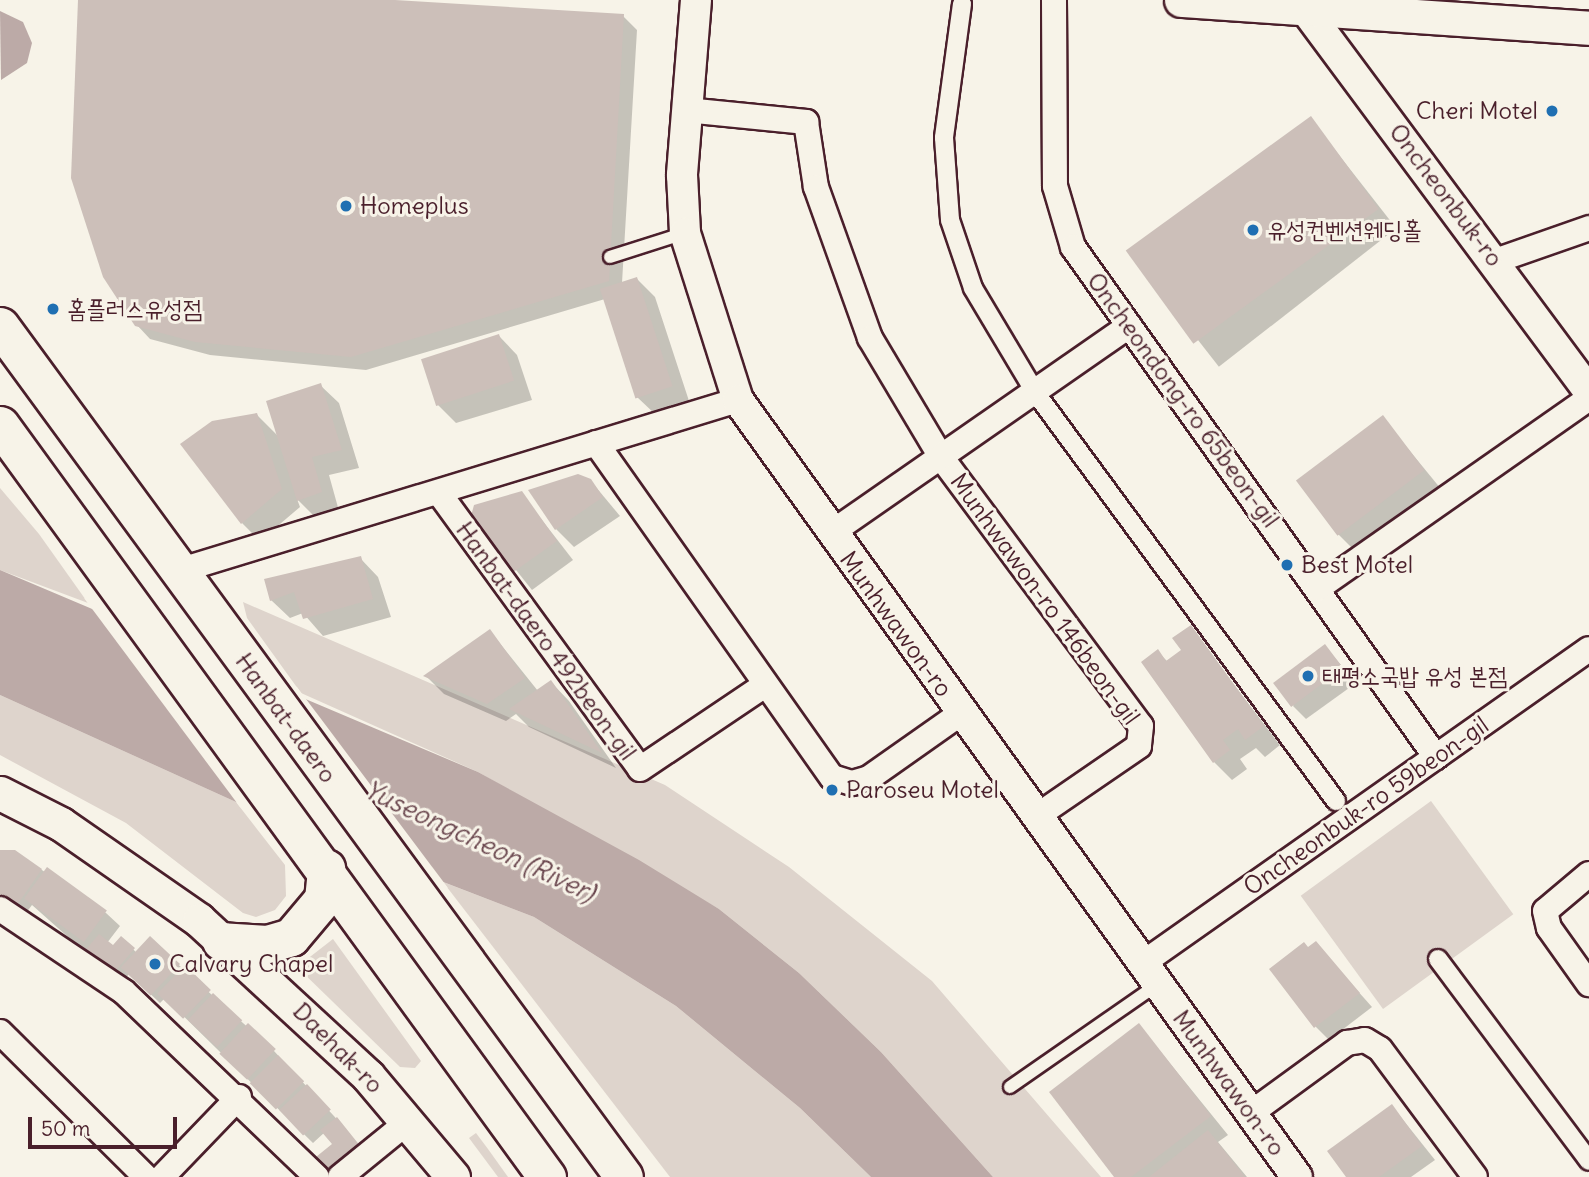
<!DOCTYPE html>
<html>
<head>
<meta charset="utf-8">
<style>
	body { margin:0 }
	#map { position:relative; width:1589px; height:1177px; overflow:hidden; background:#f7f3e8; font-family:Delius,"Poor Story",sans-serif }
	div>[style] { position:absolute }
	.green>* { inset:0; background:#ded4cc; transform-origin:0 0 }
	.water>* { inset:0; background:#bcaaa7 }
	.pier>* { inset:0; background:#f7f3e8 }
	.shadow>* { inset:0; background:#0003; transform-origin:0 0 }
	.building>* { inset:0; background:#ccbfb9; transform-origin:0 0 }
	.roads { filter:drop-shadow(2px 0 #4a1f2b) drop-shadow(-2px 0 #4a1f2b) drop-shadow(0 2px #4a1f2b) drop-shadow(0 -2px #4a1f2b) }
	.service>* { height:12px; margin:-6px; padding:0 6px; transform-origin:6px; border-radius:6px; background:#f7f3e8 }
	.pedestrian>* { height:18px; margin:-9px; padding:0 9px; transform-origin:9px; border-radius:9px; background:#f7f3e8 }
	.minor>* { height:24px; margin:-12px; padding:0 12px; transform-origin:12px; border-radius:12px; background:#f7f3e8 }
	.tertiary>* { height:30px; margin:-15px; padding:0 15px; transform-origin:15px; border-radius:15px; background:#f7f3e8 }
	.secondary>* { height:33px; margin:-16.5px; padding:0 16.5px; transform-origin:16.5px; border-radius:16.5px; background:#f7f3e8 }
	.primary>* { height:37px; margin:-18.5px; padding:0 18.5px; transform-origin:18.5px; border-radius:18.5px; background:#f7f3e8 }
	.dots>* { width:19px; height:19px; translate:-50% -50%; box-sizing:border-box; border:4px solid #f7f3e8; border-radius:50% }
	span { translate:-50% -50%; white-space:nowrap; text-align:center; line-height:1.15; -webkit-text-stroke:6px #f7f3e8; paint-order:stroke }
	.poi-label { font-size:24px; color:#4a1f2b }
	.right { translate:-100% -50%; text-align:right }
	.left { translate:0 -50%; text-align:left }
	.street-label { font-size:24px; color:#4a1f2b }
	.water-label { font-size:26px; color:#6c4950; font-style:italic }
	.scale { position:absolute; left:28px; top:1117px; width:149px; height:32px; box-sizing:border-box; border:4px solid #4a1f2b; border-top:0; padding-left:9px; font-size:21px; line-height:24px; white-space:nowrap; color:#4a1f2b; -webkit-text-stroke:5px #f7f3e8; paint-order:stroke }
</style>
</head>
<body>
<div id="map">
	<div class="green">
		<div style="clip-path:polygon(0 488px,39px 534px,88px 603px,0 570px)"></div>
		<div style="clip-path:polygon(243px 602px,665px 785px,789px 867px,932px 981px,1101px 1177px,993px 1177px,881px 1052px,799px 973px,719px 909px,478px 772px,301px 693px,247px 618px)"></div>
		<div style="clip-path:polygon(0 695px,236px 802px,285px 865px,286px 896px,275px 910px,256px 917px,243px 913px,126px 823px,0 755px)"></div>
		<div style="left:1431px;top:801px;width:140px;height:161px;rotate:54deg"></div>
		<div style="clip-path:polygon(443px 882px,534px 917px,676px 1006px,800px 1108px,871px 1177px,670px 1177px)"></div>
		<div style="clip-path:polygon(333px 939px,421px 1061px,415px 1068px,400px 1067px,297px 967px)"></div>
		<div style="clip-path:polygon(476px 1133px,488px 1149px,508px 1177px,498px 1177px,469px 1138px)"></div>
	</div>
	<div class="water">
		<div style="clip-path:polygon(0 11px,23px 22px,32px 43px,27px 63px,1px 80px)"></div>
		<div style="clip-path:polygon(0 570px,478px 772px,639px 860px,719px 909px,799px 973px,881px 1052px,993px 1177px,871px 1177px,800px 1108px,676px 1006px,534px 917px,236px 802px,0 695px)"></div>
	</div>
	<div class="pier">
		<div style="clip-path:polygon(84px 598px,297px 687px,448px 888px,240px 807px)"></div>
	</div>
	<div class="shadow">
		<div style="clip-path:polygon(79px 0,366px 0,623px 16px,637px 30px,622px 283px,637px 279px,655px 297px,690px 404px,656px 415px,637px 397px,605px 299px,366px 370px,210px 355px,150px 339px,136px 324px)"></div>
		<div style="left:1310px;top:118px;width:140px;height:225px;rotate:52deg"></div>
		<div style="clip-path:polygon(499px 336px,517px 355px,532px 400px,456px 423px,438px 405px)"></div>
		<div style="clip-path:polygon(320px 385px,339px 403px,359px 468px,329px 475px,339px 511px,316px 518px,297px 499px,300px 507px,260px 541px,242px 523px,257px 415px,278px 436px)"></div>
		<div style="clip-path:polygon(1382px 417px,1441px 489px,1356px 552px,1338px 534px)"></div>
		<div style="clip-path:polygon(590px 480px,620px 516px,574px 547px,556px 529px)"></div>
		<div style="clip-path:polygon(521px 493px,573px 560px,532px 590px,473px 516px)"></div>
		<div style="clip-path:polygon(360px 558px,378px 577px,391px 617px,323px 636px,303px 613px,290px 618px,271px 600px)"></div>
		<div style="clip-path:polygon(1190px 627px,1280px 745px,1265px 757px,1256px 748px,1240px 759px,1247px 769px,1232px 780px,1214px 762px,1158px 652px,1168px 662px,1183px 651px)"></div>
		<div style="clip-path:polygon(490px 631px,538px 691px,551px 682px,569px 701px,616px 768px,529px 727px,516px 714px,506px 721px,444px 694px,426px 676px)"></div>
		<div style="clip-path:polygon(1325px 646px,1356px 683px,1306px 719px,1293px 706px)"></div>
		<div style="clip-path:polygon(0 852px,15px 852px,106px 913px,120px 926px,107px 943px,113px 948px,121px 938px,137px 953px,150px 939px,274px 1051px,345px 1128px,327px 1177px,320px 1169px,334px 1144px,325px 1132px,313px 1143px,165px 998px,160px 1003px,129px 974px,121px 984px,32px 905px,26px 913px,0 894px)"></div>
		<div style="clip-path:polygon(1316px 944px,1372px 1007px,1329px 1040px,1316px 1027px,1309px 949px)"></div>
		<div style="clip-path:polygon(1139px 1025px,1228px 1135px,1218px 1142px,1247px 1177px,1116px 1177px)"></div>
		<div style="clip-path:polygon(1392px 1106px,1435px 1160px,1411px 1177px,1349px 1177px)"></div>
	</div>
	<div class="building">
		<div style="clip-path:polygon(78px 0,395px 0,624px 14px,609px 281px,351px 357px,195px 342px,135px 326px,103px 277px,71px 178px)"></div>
		<div style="left:1311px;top:116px;width:115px;height:229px;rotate:54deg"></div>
		<div style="left:637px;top:277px;width:115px;height:39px;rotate:72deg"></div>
		<div style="left:499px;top:334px;width:49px;height:82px;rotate:72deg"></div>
		<div style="clip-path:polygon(321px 383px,342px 450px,312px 457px,322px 492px,297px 501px,266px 401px)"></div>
		<div style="clip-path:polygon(257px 413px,282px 489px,241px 524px,180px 444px,212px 421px)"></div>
		<div style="left:1383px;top:415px;width:69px;height:109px;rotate:53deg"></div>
		<div style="clip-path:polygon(578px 474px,591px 479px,603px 497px,555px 530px,528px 490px)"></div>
		<div style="clip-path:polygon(522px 491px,557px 541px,512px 573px,471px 516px,474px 505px)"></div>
		<div style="clip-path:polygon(361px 556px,373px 599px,303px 619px,294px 592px,270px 601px,264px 579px)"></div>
		<div style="clip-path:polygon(1191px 625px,1264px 726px,1245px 740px,1238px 729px,1223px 740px,1230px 750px,1213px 763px,1141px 662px,1158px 649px,1166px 661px,1181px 650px,1172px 638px)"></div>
		<div style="clip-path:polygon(490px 629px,525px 678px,487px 704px,423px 676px)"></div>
		<div style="left:1325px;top:644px;width:30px;height:65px;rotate:53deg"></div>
		<div style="clip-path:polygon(551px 680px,602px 753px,509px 709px)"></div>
		<div style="clip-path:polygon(0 850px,15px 850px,42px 869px,17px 905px,0 894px)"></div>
		<div style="left:47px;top:867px;width:74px;height:39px;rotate:36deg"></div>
		<div style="clip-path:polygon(99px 934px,113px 945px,121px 936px,135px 948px,111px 976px,83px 953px)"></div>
		<div style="left:150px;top:936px;width:41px;height:43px;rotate:43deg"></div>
		<div style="clip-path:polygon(1316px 941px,1360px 993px,1314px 1028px,1269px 969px,1304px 942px,1308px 947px)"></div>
		<div style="left:185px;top:965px;width:36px;height:40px;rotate:44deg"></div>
		<div style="left:213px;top:993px;width:40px;height:37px;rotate:43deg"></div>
		<div style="left:248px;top:1023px;width:38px;height:42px;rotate:43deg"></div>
		<div style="clip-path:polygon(1139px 1023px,1211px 1116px,1131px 1177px,1114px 1177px,1049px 1092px)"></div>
		<div style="left:278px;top:1055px;width:37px;height:40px;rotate:45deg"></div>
		<div style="left:307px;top:1084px;width:35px;height:38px;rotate:47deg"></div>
		<div style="clip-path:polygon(1392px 1104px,1422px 1146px,1379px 1177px,1346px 1177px,1327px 1151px)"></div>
		<div style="clip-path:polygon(337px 1117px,361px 1147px,330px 1172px,318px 1170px,311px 1161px,332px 1144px,320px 1130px)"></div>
		<div style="clip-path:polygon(1208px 1130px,1245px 1177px,1149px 1177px)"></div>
	</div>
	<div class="roads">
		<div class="service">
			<div style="left:610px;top:257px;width:79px;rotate:-17.7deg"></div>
			<div style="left:1010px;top:1087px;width:179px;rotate:-34.8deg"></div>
		</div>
		<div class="pedestrian">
			<div style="left:962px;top:4px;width:135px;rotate:97.7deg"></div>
			<div style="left:944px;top:138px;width:82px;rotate:85.8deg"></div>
			<div style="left:950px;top:220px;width:72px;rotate:71.3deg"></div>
			<div style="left:973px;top:288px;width:121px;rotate:59.2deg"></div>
			<div style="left:1035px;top:392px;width:508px;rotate:53.65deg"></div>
			<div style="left:1438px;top:959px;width:252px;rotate:53.2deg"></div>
		</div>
		<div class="minor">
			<div style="left:1054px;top:0;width:186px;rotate:89.7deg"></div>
			<div style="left:1055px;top:186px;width:64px;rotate:73.6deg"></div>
			<div style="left:1073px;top:247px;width:626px;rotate:54.56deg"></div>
			<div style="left:686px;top:110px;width:121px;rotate:5.7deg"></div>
			<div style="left:806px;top:122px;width:66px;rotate:81.3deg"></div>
			<div style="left:816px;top:187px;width:160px;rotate:70.3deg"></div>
			<div style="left:870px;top:338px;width:139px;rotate:59.2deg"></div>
			<div style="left:941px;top:457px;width:335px;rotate:53.4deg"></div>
			<div style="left:1141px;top:726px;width:20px;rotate:96deg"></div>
			<div style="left:1139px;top:746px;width:124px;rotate:145.5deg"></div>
			<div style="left:1495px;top:261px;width:100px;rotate:-19.3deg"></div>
			<div style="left:596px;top:443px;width:409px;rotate:54.8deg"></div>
			<div style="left:832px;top:777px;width:21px;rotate:17deg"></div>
			<div style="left:852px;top:783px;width:18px;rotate:-16deg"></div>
			<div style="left:869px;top:778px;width:113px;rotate:-35.2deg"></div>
			<div style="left:439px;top:493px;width:341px;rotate:53.9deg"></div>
			<div style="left:640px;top:769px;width:151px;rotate:-33.9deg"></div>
			<div style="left:831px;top:533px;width:363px;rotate:-34.8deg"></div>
			<div style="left:178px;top:571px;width:586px;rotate:-16.98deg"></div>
			<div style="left:1318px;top:588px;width:331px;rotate:-35deg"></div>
			<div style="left:1589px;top:874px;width:57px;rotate:139.9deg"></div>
			<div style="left:1545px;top:911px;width:17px;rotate:77deg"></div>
			<div style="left:1549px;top:928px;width:69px;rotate:54.5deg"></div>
			<div style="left:0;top:909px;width:149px;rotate:33.8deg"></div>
			<div style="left:124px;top:992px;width:267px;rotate:43.8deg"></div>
			<div style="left:1143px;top:963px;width:545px;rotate:-35.15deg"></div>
			<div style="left:0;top:1032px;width:206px;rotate:44.8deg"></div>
			<div style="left:1251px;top:1113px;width:119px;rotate:-36.1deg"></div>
			<div style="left:1347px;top:1043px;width:18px;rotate:-9deg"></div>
			<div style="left:1365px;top:1040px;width:17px;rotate:31deg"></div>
			<div style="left:1380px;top:1049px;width:159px;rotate:53.4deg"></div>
			<div style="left:162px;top:1177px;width:111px;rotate:-46.1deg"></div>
			<div style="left:340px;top:1177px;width:89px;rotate:-39.1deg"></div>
		</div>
		<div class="tertiary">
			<div style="left:696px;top:0;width:176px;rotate:94.6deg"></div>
			<div style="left:682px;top:175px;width:58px;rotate:87deg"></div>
			<div style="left:685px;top:233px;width:175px;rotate:72.4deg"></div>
			<div style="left:738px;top:400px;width:957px;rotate:54.27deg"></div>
			<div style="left:1305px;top:0;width:9px;rotate:90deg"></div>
			<div style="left:1305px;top:9px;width:476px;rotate:53.4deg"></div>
		</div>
		<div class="secondary">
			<div style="left:1181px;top:0;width:409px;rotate:3.9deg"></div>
			<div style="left:0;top:793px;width:68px;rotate:26.9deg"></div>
			<div style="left:61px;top:824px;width:168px;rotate:34.8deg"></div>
			<div style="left:199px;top:920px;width:230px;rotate:42.7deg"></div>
			<div style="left:368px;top:1076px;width:132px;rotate:49.9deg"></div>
		</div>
		<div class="primary">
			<div style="left:0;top:326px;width:1055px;rotate:53.75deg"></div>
			<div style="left:0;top:425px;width:930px;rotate:53.97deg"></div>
			<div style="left:221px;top:941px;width:46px;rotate:3.7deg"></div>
			<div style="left:267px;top:944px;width:25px;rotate:-16deg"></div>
			<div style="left:291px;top:937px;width:50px;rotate:-49.9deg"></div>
			<div style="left:323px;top:899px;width:31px;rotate:-84deg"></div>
		</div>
	</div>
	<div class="dots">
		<div style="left:1552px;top:111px;background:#1f6fb2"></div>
		<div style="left:346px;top:206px;background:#1f6fb2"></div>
		<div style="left:1253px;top:230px;background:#1f6fb2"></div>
		<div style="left:53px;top:309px;background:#1f6fb2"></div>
		<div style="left:1287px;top:565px;background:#1f6fb2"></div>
		<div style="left:1308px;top:676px;background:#1f6fb2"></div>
		<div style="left:832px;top:790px;background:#1f6fb2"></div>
		<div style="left:155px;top:964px;background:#1f6fb2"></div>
	</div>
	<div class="poi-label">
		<span class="right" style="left:1538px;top:111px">Cheri Motel</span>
		<span class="left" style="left:360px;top:206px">Homeplus</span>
		<span class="left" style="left:1267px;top:230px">유성컨벤션웨딩홀</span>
		<span class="left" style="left:67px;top:309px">홈플러스유성점</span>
		<span class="left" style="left:1301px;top:565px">Best Motel</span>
		<span class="left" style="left:1322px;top:676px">태평소국밥 유성 본점</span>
		<span class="left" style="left:846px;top:790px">Paroseu Motel</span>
		<span class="left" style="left:169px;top:964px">Calvary Chapel</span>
	</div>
	<div class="street-label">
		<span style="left:1446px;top:195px;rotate:53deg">Oncheonbuk-ro</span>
		<span style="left:1183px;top:400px;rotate:54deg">Oncheondong-ro 65beon-gil</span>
		<span style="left:1045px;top:599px;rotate:54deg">Munhwawon-ro 146beon-gil</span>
		<span style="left:896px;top:624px;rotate:54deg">Munhwawon-ro</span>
		<span style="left:546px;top:641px;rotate:54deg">Hanbat-daero 492beon-gil</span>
		<span style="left:286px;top:718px;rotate:54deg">Hanbat-daero</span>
		<span style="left:1366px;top:806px;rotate:-35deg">Oncheonbuk-ro 59beon-gil</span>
		<span style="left:338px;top:1048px;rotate:45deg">Daehak-ro</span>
		<span style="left:1229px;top:1083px;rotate:54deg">Munhwawon-ro</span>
	</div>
	<div class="water-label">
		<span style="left:480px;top:841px;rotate:25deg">Yuseongcheon (River)</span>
	</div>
	<div class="scale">50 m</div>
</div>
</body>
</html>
